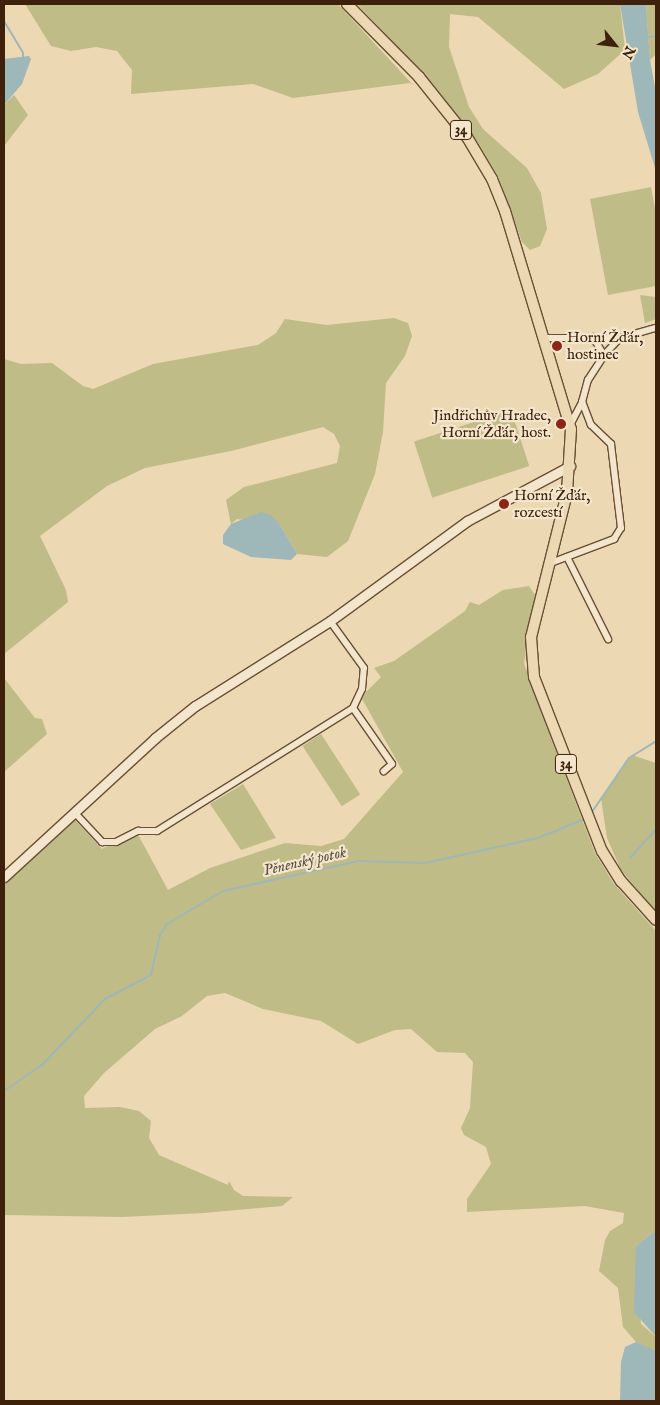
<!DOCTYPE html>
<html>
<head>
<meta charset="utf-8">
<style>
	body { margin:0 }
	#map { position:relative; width:660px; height:1405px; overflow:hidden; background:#ecd8b2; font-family:"IM FELL English",serif }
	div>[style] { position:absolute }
	.green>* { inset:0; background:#bfbc87; transform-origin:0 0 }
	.water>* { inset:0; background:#9eb7b8 }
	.stream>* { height:2px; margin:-1px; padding:0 1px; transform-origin:1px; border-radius:1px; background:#9eb7b8 }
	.roads { filter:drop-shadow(1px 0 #694f34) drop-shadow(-1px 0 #694f34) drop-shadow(0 1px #694f34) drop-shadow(0 -1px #694f34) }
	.street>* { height:6px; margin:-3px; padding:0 3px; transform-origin:3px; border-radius:3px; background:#f3e6cd }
	.secondary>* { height:9px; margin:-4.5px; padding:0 4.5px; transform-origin:4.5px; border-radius:4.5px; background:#f3e6cd }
	.primary>* { height:10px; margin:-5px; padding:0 5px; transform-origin:5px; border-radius:5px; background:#ecd8b2 }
	.dots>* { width:14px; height:14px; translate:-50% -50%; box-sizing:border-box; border:2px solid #f3e6cd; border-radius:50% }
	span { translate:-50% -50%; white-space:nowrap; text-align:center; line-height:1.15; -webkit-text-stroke:4.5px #f3e6cd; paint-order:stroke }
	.shield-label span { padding:1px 4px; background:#f3e6cd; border:1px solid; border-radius:4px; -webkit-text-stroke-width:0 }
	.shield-label { font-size:14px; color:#3d210a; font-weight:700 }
	.poi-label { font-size:15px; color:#3d210a }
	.left { translate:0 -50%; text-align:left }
	.right { translate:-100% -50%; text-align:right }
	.water-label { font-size:16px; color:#5a4e3e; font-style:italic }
	.frame { position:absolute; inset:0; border:5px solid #3d210a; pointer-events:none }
	.north { position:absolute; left:590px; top:20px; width:50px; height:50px; -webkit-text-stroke:4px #f3e6cd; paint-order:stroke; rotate:119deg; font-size:14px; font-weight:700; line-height:20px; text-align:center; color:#3d210a }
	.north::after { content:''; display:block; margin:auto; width:18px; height:22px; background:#3d210a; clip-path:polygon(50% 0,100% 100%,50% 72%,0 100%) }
</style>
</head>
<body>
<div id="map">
	<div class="green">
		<div style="clip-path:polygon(25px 4px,338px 4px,414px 86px,410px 83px,293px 98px,253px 84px,131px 94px,132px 70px,117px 51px,96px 47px,71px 51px,51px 46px)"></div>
		<div style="clip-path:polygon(357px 4px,620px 4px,625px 50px,598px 74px,564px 89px,478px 17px,450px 14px,449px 47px,469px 107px,483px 129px,527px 168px,541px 193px,547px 229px,540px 246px,530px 250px,522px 242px,498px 176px,472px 133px,423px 73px)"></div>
		<div style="clip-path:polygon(646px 4px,656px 4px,656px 54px,650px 60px)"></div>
		<div style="clip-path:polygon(14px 95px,28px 115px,4px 146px,4px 105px)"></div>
		<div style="clip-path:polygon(651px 187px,656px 214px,656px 286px,608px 295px,590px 199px)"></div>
		<div style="clip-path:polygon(640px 295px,656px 297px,656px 319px,645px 323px)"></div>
		<div style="clip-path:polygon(394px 318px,408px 323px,412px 336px,405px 356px,386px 383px,383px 432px,375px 474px,348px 541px,327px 557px,297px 554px,280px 525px,237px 519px,231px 524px,226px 500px,244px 487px,337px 463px,340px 446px,334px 434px,323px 427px,231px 451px,145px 468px,107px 486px,40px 536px,66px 590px,68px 602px,4px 654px,4px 359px,21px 364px,52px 363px,83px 386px,93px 389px,153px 364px,258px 345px,276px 333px,285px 319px,327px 325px)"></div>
		<div style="left:511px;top:410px;width:59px;height:102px;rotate:72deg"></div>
		<div style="clip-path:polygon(529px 586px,535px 595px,524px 663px,542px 714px,595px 853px,614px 884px,656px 931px,656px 1230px,636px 1246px,636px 1268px,641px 1324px,656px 1337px,656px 1352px,636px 1342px,623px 1327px,618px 1288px,599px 1271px,605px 1240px,610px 1231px,623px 1223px,624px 1213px,585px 1206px,467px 1212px,467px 1199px,491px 1164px,486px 1147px,464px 1135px,461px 1128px,470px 1108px,473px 1062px,465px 1053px,437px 1052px,411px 1029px,395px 1030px,358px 1044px,321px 1021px,263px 1009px,225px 993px,207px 996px,182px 1016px,155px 1029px,104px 1073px,84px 1096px,85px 1108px,120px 1107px,139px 1111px,151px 1121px,149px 1138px,159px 1155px,228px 1185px,229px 1181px,234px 1190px,243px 1196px,293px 1197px,282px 1206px,203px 1213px,123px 1217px,4px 1215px,4px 885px,74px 819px,102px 849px,135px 829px,168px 890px,210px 868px,285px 843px,321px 846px,344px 839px,403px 772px,361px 697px,381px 677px,374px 668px,394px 661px,465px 611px,470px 602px,479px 605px,503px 590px)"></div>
		<div style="clip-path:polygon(4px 678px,35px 718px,42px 719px,47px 734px,4px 772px)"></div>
		<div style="left:321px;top:734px;width:72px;height:22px;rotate:57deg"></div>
		<div style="clip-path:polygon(632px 755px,656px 763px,656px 912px,621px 870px,607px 838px,601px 798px)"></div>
		<div style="clip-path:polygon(243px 784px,276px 838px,241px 850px,210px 804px)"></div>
	</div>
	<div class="water">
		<div style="clip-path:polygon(620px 4px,646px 4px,650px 60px,656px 92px,656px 171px,638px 112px)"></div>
		<div style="clip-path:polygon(29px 56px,31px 59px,22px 84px,4px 105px,4px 59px)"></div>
		<div style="clip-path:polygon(261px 512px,271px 515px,280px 525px,297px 554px,291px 560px,251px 557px,223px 544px,223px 535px,231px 524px)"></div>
		<div style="clip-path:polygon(656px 1230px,656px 1337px,634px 1312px,636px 1246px)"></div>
		<div style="clip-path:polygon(636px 1342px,656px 1351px,656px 1401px,620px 1401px,621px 1362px,625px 1347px)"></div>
	</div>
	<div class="stream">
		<div style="left:4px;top:21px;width:37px;rotate:59deg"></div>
		<div style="left:23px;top:53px;width:6px;rotate:90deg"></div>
		<div style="left:649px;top:37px;width:7px;rotate:-8deg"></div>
		<div style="left:592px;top:812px;width:65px;rotate:-55.6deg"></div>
		<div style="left:629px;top:758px;width:32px;rotate:-32deg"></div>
		<div style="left:630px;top:858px;width:39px;rotate:-48deg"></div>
		<div style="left:4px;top:1091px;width:46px;rotate:-34.4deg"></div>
		<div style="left:42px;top:1065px;width:91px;rotate:-46.3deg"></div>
		<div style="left:105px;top:999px;width:52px;rotate:-27.6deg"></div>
		<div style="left:151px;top:975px;width:41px;rotate:-77.3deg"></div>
		<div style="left:160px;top:935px;width:13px;rotate:-58deg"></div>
		<div style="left:167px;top:924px;width:65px;rotate:-30.5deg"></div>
		<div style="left:223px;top:891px;width:138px;rotate:-12.5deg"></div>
		<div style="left:358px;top:861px;width:67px;rotate:1.7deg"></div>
		<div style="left:425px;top:863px;width:116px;rotate:-12.5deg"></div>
		<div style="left:538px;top:838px;width:51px;rotate:-22deg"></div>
	</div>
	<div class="roads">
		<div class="street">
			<div style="left:593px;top:337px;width:21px;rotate:59deg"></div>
			<div style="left:545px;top:338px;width:75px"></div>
			<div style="left:570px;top:425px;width:26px;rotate:-62deg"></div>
			<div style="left:582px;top:402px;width:23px;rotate:-75deg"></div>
			<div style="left:588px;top:380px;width:30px;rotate:-57deg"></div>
			<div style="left:604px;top:355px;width:23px;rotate:-47deg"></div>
			<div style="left:620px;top:338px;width:37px;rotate:-16deg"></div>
			<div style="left:567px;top:557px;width:92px;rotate:63.4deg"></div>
			<div style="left:548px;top:564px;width:71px;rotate:-20.7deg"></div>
			<div style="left:614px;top:539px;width:13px;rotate:-58deg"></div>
			<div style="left:621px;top:528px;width:85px;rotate:-96.8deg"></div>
			<div style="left:611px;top:444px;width:28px;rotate:-136deg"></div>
			<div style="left:591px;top:425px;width:25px;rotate:-111deg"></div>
			<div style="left:353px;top:708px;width:68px;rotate:55.1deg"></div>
			<div style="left:392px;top:764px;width:11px;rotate:139deg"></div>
			<div style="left:75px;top:813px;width:40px;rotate:47deg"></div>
			<div style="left:102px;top:842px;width:14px"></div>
			<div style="left:116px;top:842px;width:25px;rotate:-27deg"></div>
			<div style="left:138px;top:831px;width:19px"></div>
			<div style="left:157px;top:831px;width:231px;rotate:-32.1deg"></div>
			<div style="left:353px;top:708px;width:21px;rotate:-65deg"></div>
			<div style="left:362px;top:689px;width:21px;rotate:-85deg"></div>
			<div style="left:364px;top:668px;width:58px;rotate:-125.9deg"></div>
		</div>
		<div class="secondary">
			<div style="left:4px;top:877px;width:205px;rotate:-42.6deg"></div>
			<div style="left:155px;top:738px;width:51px;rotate:-38.7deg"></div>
			<div style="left:195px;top:706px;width:160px;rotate:-32.2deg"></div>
			<div style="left:330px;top:621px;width:170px;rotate:-36.1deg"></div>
			<div style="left:467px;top:521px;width:117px;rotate:-28.1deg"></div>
		</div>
		<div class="primary">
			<div style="left:347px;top:4px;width:103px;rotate:45.4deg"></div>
			<div style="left:419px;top:77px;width:77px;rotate:51.3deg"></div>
			<div style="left:467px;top:137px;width:49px;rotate:59.2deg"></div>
			<div style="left:492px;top:179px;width:35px;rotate:68deg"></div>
			<div style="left:505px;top:211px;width:228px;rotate:73.2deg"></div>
			<div style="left:571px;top:429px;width:64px;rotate:93.6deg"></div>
			<div style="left:567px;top:493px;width:148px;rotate:104deg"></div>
			<div style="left:531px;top:637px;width:40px;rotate:85.7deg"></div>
			<div style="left:534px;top:677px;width:187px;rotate:68.7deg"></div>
			<div style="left:602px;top:851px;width:36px;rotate:58deg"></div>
			<div style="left:621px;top:881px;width:52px;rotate:48.1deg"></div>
		</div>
	</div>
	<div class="dots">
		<div style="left:557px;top:346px;background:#8f2418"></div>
		<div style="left:561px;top:424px;background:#8f2418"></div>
		<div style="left:504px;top:504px;background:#8f2418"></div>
	</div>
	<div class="shield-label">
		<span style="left:461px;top:130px">34</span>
		<span style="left:566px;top:764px">34</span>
	</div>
	<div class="poi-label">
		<span class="left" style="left:567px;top:346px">Horní Žďár,<br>hostinec</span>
		<span class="right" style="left:551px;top:424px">Jindřichův Hradec,<br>Horní Žďár, host.</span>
		<span class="left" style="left:514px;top:504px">Horní Žďár,<br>rozcestí</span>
	</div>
	<div class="water-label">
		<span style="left:305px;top:862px;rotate:-13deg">Pěnenský potok</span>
	</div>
	<div class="frame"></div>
	<div class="north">N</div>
</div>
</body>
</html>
